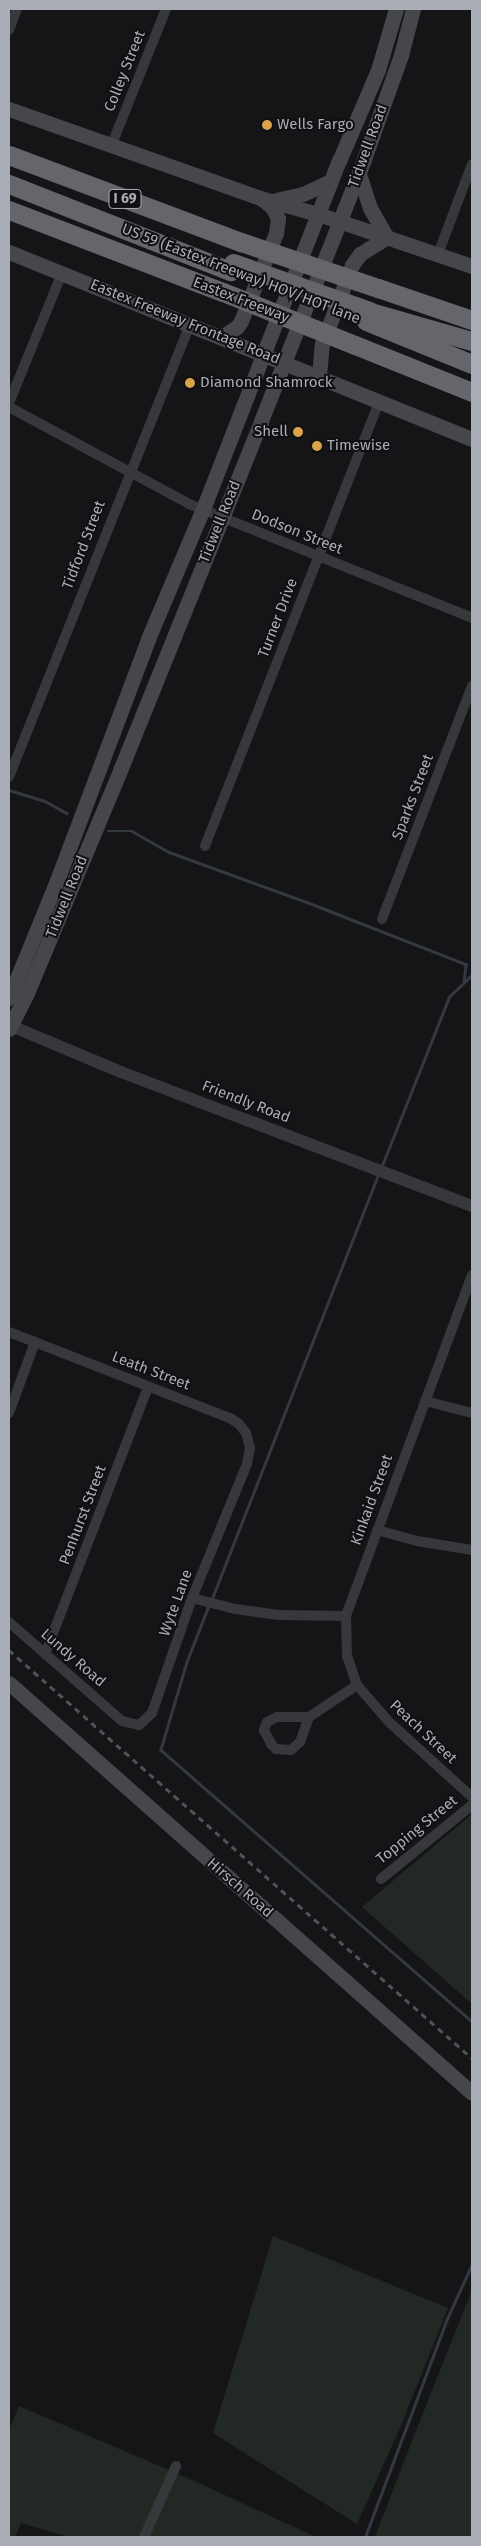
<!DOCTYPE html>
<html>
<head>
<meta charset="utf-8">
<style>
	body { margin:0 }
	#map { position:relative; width:481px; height:2546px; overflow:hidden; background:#151517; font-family:"Fira Sans",sans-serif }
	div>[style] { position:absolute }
	.green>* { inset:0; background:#222823 }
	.stream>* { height:2.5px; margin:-1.25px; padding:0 1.25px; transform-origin:1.25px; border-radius:1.25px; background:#323a40 }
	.minor>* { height:10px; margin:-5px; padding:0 5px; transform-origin:5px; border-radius:5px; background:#37383b }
	.tertiary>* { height:12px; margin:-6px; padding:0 6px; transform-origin:6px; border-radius:6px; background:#37383b }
	.secondary>* { height:15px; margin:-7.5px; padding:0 7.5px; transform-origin:7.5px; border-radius:7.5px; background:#45474b }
	.motorway>* { height:19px; margin:-9.5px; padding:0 9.5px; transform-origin:9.5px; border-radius:9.5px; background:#64666c }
	.rail>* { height:2.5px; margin-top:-1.25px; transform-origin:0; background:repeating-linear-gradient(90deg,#505256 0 6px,transparent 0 11px) }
	.motorway-bridge>* { height:19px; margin:-9.5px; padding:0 9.5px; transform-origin:9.5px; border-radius:9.5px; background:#64666c }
	.dots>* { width:14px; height:14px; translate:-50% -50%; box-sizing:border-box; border:2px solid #101012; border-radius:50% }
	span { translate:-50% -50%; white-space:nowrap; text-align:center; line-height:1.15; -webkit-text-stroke:4px #101012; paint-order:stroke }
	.shield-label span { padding:1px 4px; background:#101012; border:1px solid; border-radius:4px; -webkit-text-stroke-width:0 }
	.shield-label { font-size:14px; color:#a9adb5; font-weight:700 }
	.street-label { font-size:15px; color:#a9adb5 }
	.poi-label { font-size:15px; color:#a9adb5 }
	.left { translate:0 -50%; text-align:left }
	.right { translate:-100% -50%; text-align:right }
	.frame { position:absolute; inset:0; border:10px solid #a9adb5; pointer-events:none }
</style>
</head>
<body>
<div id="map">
	<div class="green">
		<div style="clip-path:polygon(472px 1814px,472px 2004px,362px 1907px)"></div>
		<div style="clip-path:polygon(273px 2236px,448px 2308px,400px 2428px,357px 2524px,213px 2433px)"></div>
		<div style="clip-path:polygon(472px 2290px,472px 2537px,375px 2537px,406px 2456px)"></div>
		<div style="clip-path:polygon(19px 2406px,190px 2479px,316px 2537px,69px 2537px,21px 2523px,15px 2537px,9px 2537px,9px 2430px)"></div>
	</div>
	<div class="stream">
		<div style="left:9px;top:790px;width:38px;rotate:17deg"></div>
		<div style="left:45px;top:801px;width:25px;rotate:29deg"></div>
		<div style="left:108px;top:831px;width:24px"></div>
		<div style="left:132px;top:831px;width:43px;rotate:29.6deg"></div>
		<div style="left:169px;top:852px;width:158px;rotate:20deg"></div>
		<div style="left:317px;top:906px;width:160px;rotate:21.3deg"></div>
		<div style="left:466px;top:964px;width:18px;rotate:96deg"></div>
		<div style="left:381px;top:1168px;width:184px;rotate:-68.3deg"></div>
		<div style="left:449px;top:997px;width:32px;rotate:-44deg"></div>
		<div style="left:211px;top:1601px;width:458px;rotate:-68.6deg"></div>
		<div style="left:209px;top:1606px;width:60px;rotate:111.4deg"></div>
		<div style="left:187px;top:1662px;width:92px;rotate:106.5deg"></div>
		<div style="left:161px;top:1750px;width:413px;rotate:41.1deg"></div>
		<div style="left:365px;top:2537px;width:231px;rotate:-69.4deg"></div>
		<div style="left:446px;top:2321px;width:63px;rotate:-65.5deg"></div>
	</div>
	<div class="minor">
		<div style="left:9px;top:30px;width:22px;rotate:-69deg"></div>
		<div style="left:112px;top:144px;width:145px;rotate:-68.2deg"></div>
		<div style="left:438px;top:254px;width:96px;rotate:-69.3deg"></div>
		<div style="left:9px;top:403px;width:140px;rotate:-67.8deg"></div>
		<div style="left:9px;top:407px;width:204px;rotate:28.3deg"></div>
		<div style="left:189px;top:504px;width:305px;rotate:21.9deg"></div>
		<div style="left:9px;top:777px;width:488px;rotate:-68.2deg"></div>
		<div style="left:205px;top:846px;width:478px;rotate:-68.6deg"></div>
		<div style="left:382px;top:919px;width:250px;rotate:-68.9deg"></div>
		<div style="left:472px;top:1275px;width:364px;rotate:110.3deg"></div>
		<div style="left:346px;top:1616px;width:40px;rotate:88.6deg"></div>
		<div style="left:347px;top:1656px;width:31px;rotate:71deg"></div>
		<div style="left:357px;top:1685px;width:49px;rotate:49.1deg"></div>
		<div style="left:389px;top:1722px;width:112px;rotate:42.1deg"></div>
		<div style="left:9px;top:1332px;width:237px;rotate:21.3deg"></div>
		<div style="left:230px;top:1418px;width:11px;rotate:34deg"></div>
		<div style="left:239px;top:1424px;width:11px;rotate:52deg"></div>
		<div style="left:246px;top:1433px;width:16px;rotate:75deg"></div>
		<div style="left:250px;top:1448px;width:16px;rotate:101deg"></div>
		<div style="left:247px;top:1464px;width:145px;rotate:112.3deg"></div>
		<div style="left:192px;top:1598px;width:122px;rotate:109.2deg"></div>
		<div style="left:152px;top:1713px;width:18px;rotate:137deg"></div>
		<div style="left:139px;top:1725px;width:17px;rotate:-167deg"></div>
		<div style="left:122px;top:1721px;width:150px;rotate:-138.8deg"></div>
		<div style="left:425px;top:1401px;width:49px;rotate:14.3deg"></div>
		<div style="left:9px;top:1413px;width:76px;rotate:-69.9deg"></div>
		<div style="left:377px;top:1530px;width:41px;rotate:15.4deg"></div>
		<div style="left:417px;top:1541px;width:56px;rotate:9.3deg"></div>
		<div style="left:192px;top:1598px;width:44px;rotate:14.3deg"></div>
		<div style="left:235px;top:1609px;width:44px;rotate:7.8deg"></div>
		<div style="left:279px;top:1615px;width:67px;rotate:0.9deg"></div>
		<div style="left:45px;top:1654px;width:286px;rotate:-68.9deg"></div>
		<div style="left:309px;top:1717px;width:32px;rotate:180deg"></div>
		<div style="left:277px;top:1717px;width:11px;rotate:153deg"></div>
		<div style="left:267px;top:1722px;width:9px;rotate:111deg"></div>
		<div style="left:264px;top:1730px;width:16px;rotate:63deg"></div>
		<div style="left:271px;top:1744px;width:7px;rotate:45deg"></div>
		<div style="left:276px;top:1749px;width:15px;rotate:4deg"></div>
		<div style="left:291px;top:1750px;width:12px;rotate:-42deg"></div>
		<div style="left:300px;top:1742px;width:27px;rotate:-70deg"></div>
		<div style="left:309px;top:1717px;width:58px;rotate:-33.7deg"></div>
		<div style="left:381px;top:1879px;width:117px;rotate:-39.1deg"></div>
		<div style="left:144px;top:2537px;width:78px;rotate:-65.7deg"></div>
	</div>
	<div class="tertiary">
		<div style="left:9px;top:1025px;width:121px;rotate:22.8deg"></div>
		<div style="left:121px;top:1072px;width:376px;rotate:20.9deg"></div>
	</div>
	<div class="secondary">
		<div style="left:9px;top:109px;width:266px;rotate:19.5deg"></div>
		<div style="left:260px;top:198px;width:60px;rotate:15.4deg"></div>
		<div style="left:318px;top:214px;width:163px;rotate:18.7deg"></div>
		<div style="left:359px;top:174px;width:36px;rotate:72deg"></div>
		<div style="left:370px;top:208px;width:34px;rotate:60deg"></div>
		<div style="left:276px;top:200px;width:28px;rotate:-13deg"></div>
		<div style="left:303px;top:194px;width:31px;rotate:-25deg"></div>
		<div style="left:9px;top:252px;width:499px;rotate:22deg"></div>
		<div style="left:221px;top:337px;width:19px;rotate:-32deg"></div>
		<div style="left:237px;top:327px;width:7px;rotate:-56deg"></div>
		<div style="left:241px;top:321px;width:95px;rotate:-68.3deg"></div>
		<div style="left:276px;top:233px;width:15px;rotate:-82deg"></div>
		<div style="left:278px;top:218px;width:13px;rotate:-119deg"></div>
		<div style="left:272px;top:207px;width:13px;rotate:-141deg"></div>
		<div style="left:319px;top:376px;width:32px;rotate:-85deg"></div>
		<div style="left:322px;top:344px;width:85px;rotate:-69.2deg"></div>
		<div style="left:352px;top:265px;width:14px;rotate:-54deg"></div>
		<div style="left:360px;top:254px;width:32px;rotate:-32deg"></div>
		<div style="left:9px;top:998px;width:124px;rotate:-67.8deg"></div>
		<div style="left:56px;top:883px;width:261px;rotate:-69.3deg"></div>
		<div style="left:148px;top:639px;width:141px;rotate:-67.1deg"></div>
		<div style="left:203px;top:509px;width:374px;rotate:-68.7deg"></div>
		<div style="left:339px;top:161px;width:99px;rotate:-66.8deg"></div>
		<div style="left:378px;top:70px;width:64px;rotate:-73.6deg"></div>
		<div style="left:9px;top:1029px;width:40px;rotate:-63.4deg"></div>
		<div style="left:27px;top:993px;width:244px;rotate:-67.3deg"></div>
		<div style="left:121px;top:768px;width:374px;rotate:-68deg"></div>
		<div style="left:261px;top:421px;width:282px;rotate:-68.5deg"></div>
		<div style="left:364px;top:159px;width:110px;rotate:-70.4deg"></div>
		<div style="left:401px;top:55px;width:48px;rotate:-75.4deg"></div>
		<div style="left:9px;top:1683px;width:618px;rotate:41.53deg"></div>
	</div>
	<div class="motorway">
		<div style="left:9px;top:155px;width:248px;rotate:20.6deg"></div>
		<div style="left:9px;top:184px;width:238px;rotate:21.5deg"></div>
		<div style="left:9px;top:210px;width:229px;rotate:21deg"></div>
		<div style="left:378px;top:288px;width:99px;rotate:18.8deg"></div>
		<div style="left:370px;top:312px;width:106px;rotate:15.9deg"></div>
		<div style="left:366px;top:321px;width:114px;rotate:22.1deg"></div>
		<div style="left:355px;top:345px;width:126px;rotate:21.9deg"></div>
	</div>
	<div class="rail">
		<div style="left:9px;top:1650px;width:617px;rotate:41.39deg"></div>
	</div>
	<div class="motorway-bridge">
		<div style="left:241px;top:242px;width:145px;rotate:18.6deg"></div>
		<div style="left:233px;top:263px;width:144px;rotate:19.4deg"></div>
		<div style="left:223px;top:292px;width:142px;rotate:21.9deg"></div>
	</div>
	<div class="dots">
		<div style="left:267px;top:125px;background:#daa54a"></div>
		<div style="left:190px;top:383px;background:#daa54a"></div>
		<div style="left:298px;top:432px;background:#daa54a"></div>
		<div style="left:317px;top:446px;background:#daa54a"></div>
	</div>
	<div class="shield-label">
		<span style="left:125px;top:199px">I 69</span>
	</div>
	<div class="street-label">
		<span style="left:125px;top:71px;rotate:-68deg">Colley Street</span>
		<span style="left:368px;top:146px;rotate:-70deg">Tidwell Road</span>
		<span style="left:241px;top:274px;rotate:21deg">US 59 (Eastex Freeway) HOV/HOT lane</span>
		<span style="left:241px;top:300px;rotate:21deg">Eastex Freeway</span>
		<span style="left:185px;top:322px;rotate:22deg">Eastex Freeway Frontage Road</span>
		<span style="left:220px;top:522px;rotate:-68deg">Tidwell Road</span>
		<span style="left:297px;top:532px;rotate:22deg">Dodson Street</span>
		<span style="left:84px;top:545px;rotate:-69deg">Tidford Street</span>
		<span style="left:278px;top:618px;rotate:-69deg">Turner Drive</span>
		<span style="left:413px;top:797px;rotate:-69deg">Sparks Street</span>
		<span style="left:67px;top:897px;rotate:-68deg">Tidwell Road</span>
		<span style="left:246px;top:1102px;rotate:21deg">Friendly Road</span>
		<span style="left:151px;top:1371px;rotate:21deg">Leath Street</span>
		<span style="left:372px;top:1500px;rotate:-70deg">Kinkaid Street</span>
		<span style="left:83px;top:1515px;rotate:-69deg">Penhurst Street</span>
		<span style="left:176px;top:1603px;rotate:-70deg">Wyte Lane</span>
		<span style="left:73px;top:1658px;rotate:41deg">Lundy Road</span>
		<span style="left:423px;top:1732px;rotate:43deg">Peach Street</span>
		<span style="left:417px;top:1830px;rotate:-39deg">Topping Street</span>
		<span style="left:240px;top:1888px;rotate:41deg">Hirsch Road</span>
	</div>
	<div class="poi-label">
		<span class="left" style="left:277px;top:125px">Wells Fargo</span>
		<span class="left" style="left:200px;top:383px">Diamond Shamrock</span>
		<span class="right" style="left:288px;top:432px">Shell</span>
		<span class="left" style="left:327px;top:446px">Timewise</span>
	</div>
	<div class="frame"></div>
</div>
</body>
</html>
